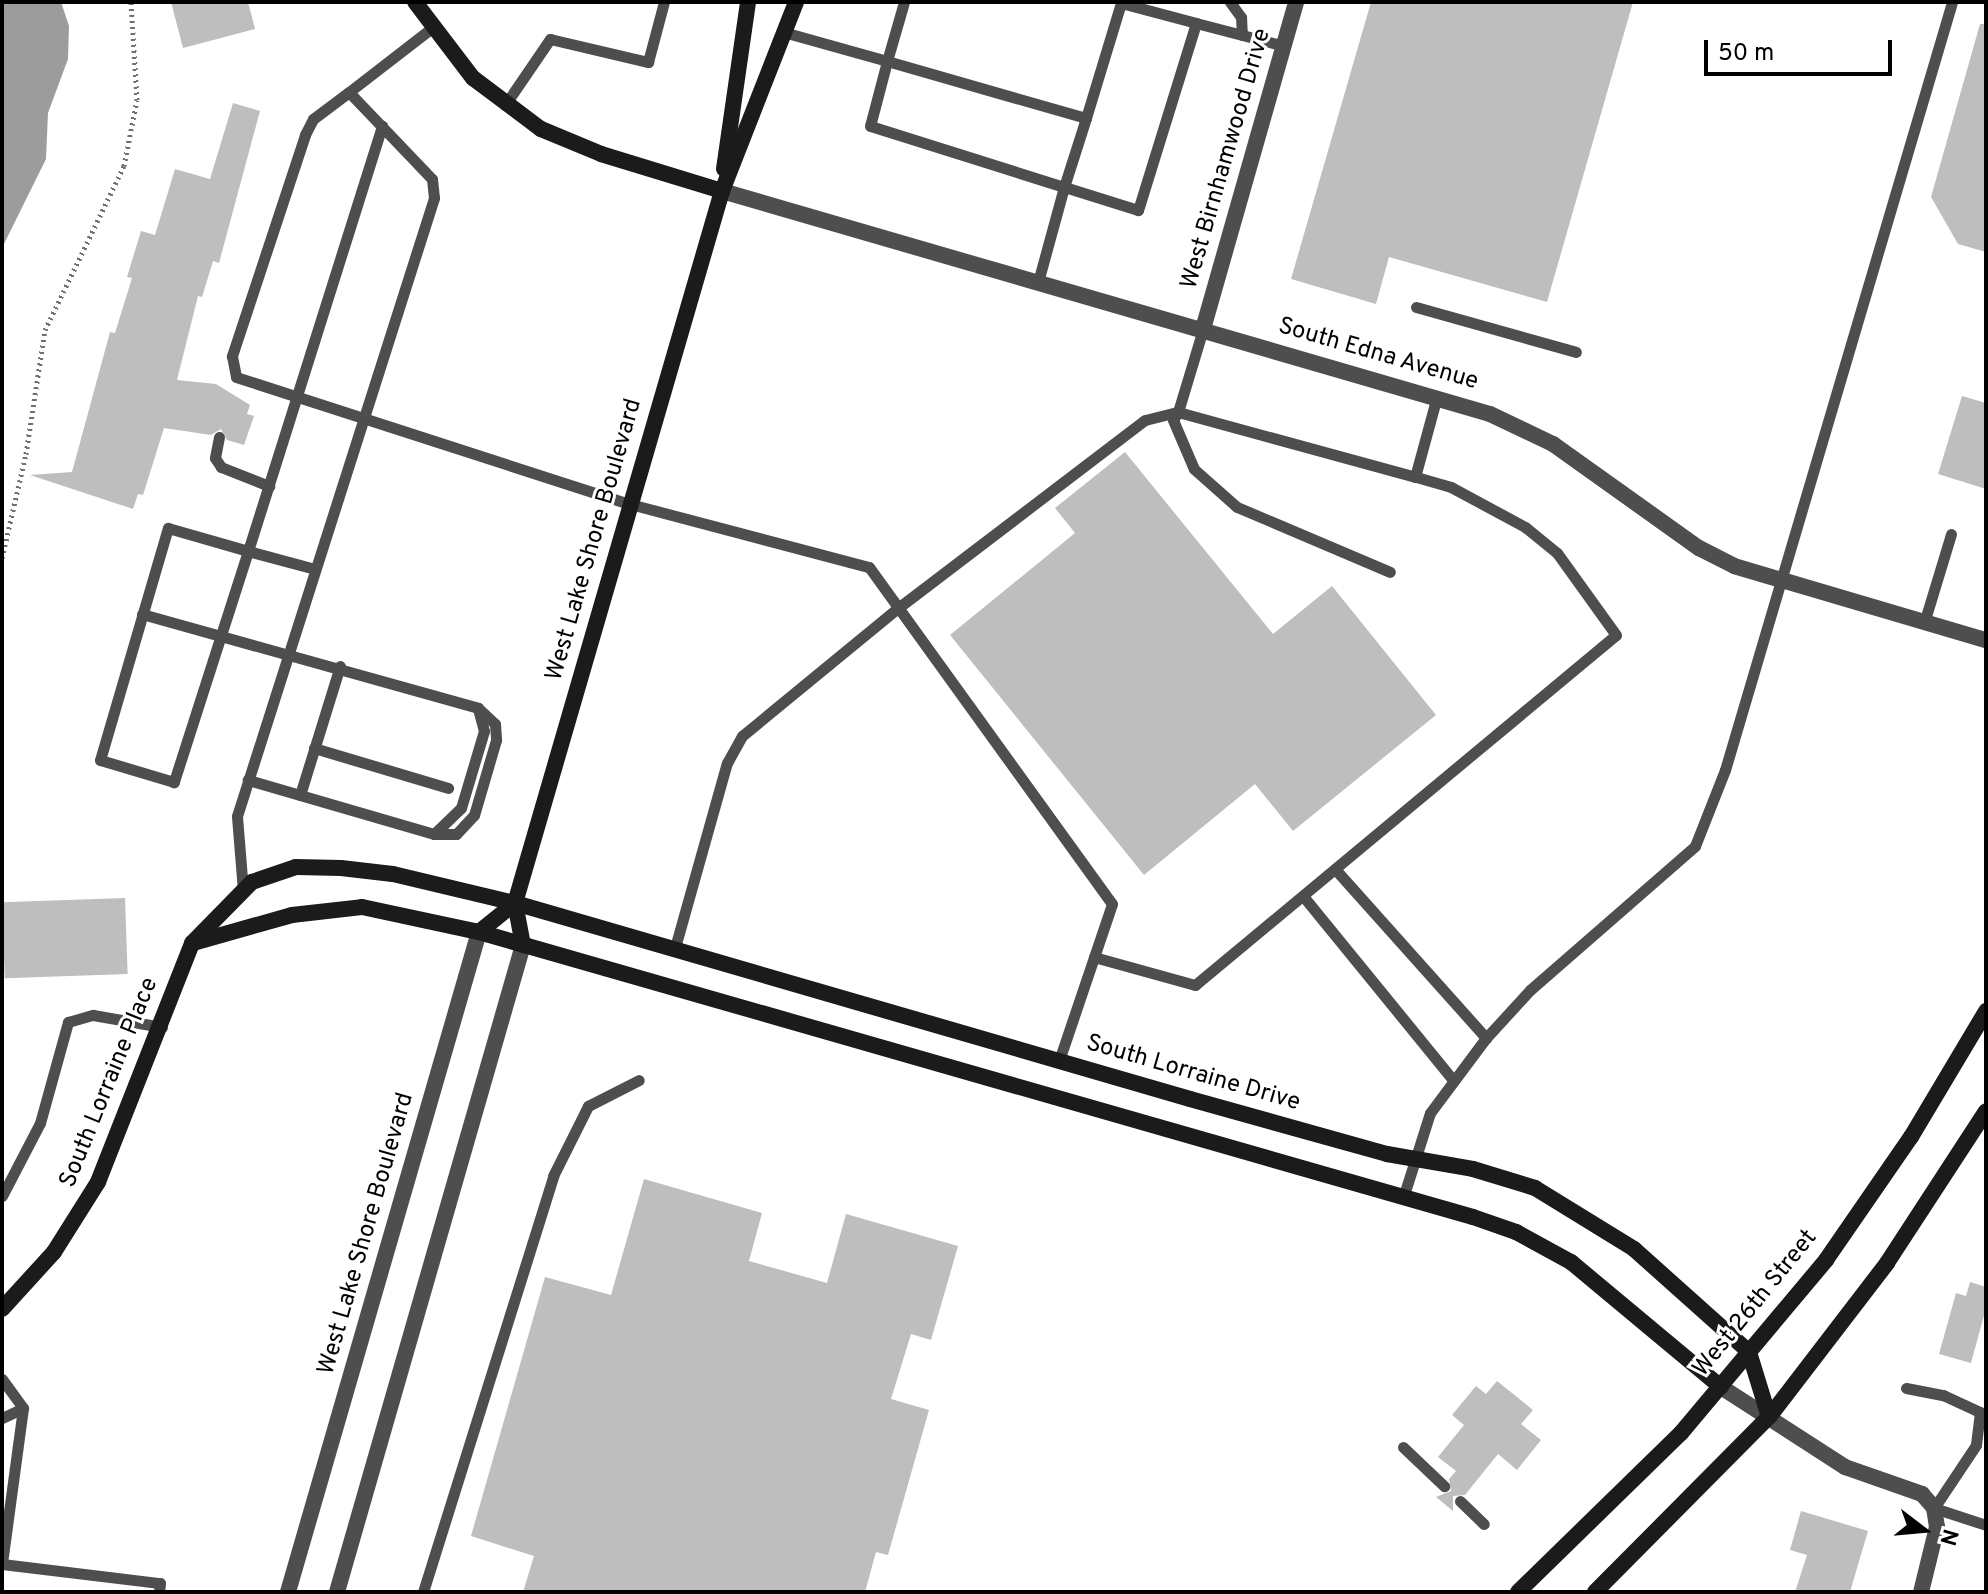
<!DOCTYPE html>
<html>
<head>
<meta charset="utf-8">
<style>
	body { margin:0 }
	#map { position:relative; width:1988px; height:1594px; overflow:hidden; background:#fff; font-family:Overpass,sans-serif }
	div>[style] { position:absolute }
	.water>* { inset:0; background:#9c9c9c }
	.building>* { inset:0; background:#bebebe; transform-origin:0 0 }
	.path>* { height:5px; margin-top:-2.5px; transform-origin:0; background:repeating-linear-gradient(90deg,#707070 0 2px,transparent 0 6px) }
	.lane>* { height:11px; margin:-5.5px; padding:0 5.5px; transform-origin:5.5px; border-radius:5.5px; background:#4e4e4e }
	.street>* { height:16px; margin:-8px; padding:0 8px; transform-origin:8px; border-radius:8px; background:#4e4e4e }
	.secondary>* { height:16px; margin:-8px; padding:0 8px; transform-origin:8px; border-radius:8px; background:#1b1b1b }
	span { translate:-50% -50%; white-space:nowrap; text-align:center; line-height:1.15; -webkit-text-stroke:6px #fff; paint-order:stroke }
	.street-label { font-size:24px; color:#000 }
	.frame { position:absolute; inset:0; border:4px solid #000; pointer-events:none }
	.north { position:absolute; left:1884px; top:1490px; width:80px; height:80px; -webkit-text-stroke:6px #fff; paint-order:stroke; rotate:106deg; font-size:22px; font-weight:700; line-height:32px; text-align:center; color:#000 }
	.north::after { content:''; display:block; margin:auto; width:28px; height:36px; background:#000; clip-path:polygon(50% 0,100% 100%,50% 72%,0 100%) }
	.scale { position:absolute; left:1704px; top:40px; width:188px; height:36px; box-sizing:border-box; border:4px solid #000; border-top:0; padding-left:10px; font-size:24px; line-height:28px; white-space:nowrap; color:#000; -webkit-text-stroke:6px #fff; paint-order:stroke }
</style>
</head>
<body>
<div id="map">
	<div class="water">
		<div style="clip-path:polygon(2px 2px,61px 2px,69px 26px,68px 59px,48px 113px,46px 159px,2px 248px)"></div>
	</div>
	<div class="building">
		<div style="clip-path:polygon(171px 2px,248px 2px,255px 29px,183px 48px)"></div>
		<div style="clip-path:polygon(1371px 2px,1633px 2px,1547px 302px,1389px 257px,1376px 304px,1291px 279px)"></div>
		<div style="clip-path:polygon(1980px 24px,1986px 24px,1986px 252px,1958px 244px,1931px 197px)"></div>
		<div style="clip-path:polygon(233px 103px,260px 111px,219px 263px,213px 261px,202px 297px,198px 296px,177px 380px,216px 384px,250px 405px,247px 414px,254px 416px,244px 445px,227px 440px,221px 429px,211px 435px,164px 428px,143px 495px,138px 494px,133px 509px,30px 475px,72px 472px,110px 332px,115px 333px,132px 278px,127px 277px,141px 231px,155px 235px,175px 169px,210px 179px)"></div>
		<div style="clip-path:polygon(1962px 396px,1986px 403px,1986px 489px,1938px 474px)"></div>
		<div style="clip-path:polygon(1125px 452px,1273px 634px,1332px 586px,1436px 715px,1293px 831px,1255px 784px,1144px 875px,950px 635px,1075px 533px,1055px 508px)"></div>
		<div style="left:125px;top:898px;width:76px;height:123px;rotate:88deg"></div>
		<div style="clip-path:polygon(644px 1179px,762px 1213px,749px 1261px,827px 1283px,846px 1214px,958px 1246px,931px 1340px,911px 1334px,891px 1399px,929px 1410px,888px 1555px,876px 1552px,865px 1592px,523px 1592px,534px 1556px,471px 1536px,545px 1277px,611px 1295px)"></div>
		<div style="clip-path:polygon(1970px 1282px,1986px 1287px,1986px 1308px,1971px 1363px,1939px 1354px,1956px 1293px,1966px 1296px)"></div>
		<div style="clip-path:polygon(1497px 1381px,1533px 1410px,1521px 1424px,1541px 1440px,1517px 1470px,1498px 1454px,1465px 1495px,1453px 1496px,1453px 1511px,1436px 1497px,1451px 1491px,1449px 1479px,1456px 1471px,1438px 1457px,1464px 1425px,1452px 1415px,1476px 1386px,1486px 1394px)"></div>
		<div style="clip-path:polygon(1801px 1511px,1868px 1531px,1850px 1592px,1795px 1592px,1807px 1555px,1790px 1550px)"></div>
	</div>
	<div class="path">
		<div style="left:2px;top:558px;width:107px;rotate:-77deg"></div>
		<div style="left:26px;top:454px;width:125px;rotate:-81.3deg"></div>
		<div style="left:45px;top:330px;width:182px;rotate:-64.3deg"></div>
		<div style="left:124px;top:166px;width:67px;rotate:-78.9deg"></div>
		<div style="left:137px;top:100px;width:98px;rotate:-93.5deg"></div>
	</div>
	<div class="lane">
		<div style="left:1230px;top:2px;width:19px;rotate:54deg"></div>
		<div style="left:1241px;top:17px;width:18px;rotate:87deg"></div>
		<div style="left:1196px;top:23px;width:91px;rotate:14.6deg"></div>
		<div style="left:787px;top:33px;width:104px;rotate:15.6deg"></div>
		<div style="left:887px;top:61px;width:61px;rotate:-73.9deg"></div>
		<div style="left:349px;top:92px;width:45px;rotate:143.1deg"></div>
		<div style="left:313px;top:119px;width:18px;rotate:117deg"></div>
		<div style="left:305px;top:135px;width:233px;rotate:108.3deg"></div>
		<div style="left:232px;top:356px;width:21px;rotate:79deg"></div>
		<div style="left:236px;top:377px;width:414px;rotate:17.9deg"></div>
		<div style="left:630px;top:504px;width:247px;rotate:14.8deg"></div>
		<div style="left:869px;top:567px;width:415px;rotate:54.2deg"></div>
		<div style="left:1112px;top:904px;width:166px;rotate:108.7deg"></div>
		<div style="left:505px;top:105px;width:80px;rotate:-55.7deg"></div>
		<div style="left:550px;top:39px;width:101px;rotate:13.2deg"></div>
		<div style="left:648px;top:62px;width:62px;rotate:-75.1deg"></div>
		<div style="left:1038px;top:282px;width:98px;rotate:-74.7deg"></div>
		<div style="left:1064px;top:187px;width:72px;rotate:-72.3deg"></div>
		<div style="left:1086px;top:118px;width:120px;rotate:-73.1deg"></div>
		<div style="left:1121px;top:3px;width:78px;rotate:14.9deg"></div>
		<div style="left:1196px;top:23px;width:196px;rotate:107.2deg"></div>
		<div style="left:1138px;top:210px;width:77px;rotate:-162.7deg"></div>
		<div style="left:1064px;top:187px;width:203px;rotate:-162.5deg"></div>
		<div style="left:870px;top:126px;width:67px;rotate:-75.3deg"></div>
		<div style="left:887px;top:61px;width:207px;rotate:16deg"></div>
		<div style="left:1416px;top:307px;width:166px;rotate:15.7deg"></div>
		<div style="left:1203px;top:329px;width:87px;rotate:106.8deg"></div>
		<div style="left:1178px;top:412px;width:246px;rotate:15.3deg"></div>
		<div style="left:1178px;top:412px;width:9px;rotate:122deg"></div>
		<div style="left:1173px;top:420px;width:53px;rotate:66.8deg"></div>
		<div style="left:1194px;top:469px;width:57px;rotate:41.5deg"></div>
		<div style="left:1237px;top:507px;width:166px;rotate:23deg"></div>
		<div style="left:219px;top:437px;width:21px;rotate:101deg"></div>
		<div style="left:215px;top:458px;width:11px;rotate:56deg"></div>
		<div style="left:221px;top:467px;width:52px;rotate:21.6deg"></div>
		<div style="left:168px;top:528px;width:83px;rotate:16deg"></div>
		<div style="left:248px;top:551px;width:243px;rotate:107.8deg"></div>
		<div style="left:174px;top:782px;width:77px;rotate:-163.4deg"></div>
		<div style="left:100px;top:760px;width:242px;rotate:-73.7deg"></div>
		<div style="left:315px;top:569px;width:69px;rotate:-165deg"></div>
		<div style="left:248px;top:551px;width:446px;rotate:-72.5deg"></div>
		<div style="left:142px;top:614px;width:349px;rotate:15.6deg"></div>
		<div style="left:478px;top:708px;width:23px;rotate:43deg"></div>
		<div style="left:495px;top:724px;width:16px;rotate:86deg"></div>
		<div style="left:496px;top:740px;width:78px;rotate:106.3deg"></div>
		<div style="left:474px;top:815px;width:26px;rotate:133deg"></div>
		<div style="left:456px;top:834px;width:22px;rotate:180deg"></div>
		<div style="left:434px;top:834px;width:194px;rotate:-163.8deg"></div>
		<div style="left:1924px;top:623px;width:93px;rotate:-73.1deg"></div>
		<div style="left:314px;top:748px;width:140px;rotate:16.6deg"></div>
		<div style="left:300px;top:795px;width:135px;rotate:-72.8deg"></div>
		<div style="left:435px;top:833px;width:36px;rotate:-44deg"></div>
		<div style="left:461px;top:808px;width:80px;rotate:-73.4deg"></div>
		<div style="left:484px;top:731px;width:24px;rotate:-105deg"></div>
		<div style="left:1335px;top:869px;width:227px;rotate:48.2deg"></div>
		<div style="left:243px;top:891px;width:75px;rotate:-94.6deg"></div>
		<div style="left:237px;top:816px;width:649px;rotate:-72.32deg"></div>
		<div style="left:434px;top:198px;width:19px;rotate:-96deg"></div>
		<div style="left:432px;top:179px;width:120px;rotate:-133.7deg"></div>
		<div style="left:349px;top:92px;width:106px;rotate:-37.7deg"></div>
		<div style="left:1303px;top:896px;width:237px;rotate:50.8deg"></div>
		<div style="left:674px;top:951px;width:195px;rotate:-74.3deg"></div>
		<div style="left:727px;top:763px;width:31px;rotate:-61deg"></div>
		<div style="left:742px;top:736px;width:202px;rotate:-39.4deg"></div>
		<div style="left:898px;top:608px;width:310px;rotate:-37.3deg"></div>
		<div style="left:1145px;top:420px;width:34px;rotate:-14deg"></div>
		<div style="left:1094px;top:957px;width:105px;rotate:15.5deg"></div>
		<div style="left:1195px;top:985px;width:547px;rotate:-39.74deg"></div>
		<div style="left:1616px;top:635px;width:101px;rotate:-125.7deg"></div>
		<div style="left:1557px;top:553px;width:41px;rotate:-140.9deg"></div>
		<div style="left:1525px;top:527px;width:84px;rotate:-151.6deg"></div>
		<div style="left:1451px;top:487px;width:37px;rotate:-164deg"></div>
		<div style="left:1415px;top:477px;width:84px;rotate:-74.8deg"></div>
		<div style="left:2px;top:1196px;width:82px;rotate:-62.5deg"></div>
		<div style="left:40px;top:1123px;width:105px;rotate:-74.5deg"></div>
		<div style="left:68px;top:1022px;width:26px;rotate:-16deg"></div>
		<div style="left:93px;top:1015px;width:70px;rotate:9.9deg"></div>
		<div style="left:1403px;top:1198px;width:89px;rotate:-72.4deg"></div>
		<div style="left:1430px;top:1113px;width:94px;rotate:-53.3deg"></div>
		<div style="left:1486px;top:1038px;width:65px;rotate:-47.5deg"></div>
		<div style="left:1530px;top:990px;width:219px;rotate:-41.1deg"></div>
		<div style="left:1695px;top:846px;width:82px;rotate:-68.5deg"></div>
		<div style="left:1725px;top:770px;width:801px;rotate:-73.53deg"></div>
		<div style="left:2px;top:1379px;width:36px;rotate:54deg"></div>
		<div style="left:1906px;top:1388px;width:38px;rotate:11deg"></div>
		<div style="left:1943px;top:1395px;width:41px;rotate:24.7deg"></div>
		<div style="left:1980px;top:1412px;width:33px;rotate:97deg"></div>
		<div style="left:1976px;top:1445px;width:76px;rotate:123.7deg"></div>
		<div style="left:1934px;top:1508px;width:55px;rotate:18.1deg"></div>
		<div style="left:2px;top:1418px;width:23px;rotate:-25deg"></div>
		<div style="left:23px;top:1408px;width:157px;rotate:97.7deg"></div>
		<div style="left:2px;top:1564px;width:159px;rotate:6.9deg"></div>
		<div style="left:160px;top:1583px;width:9px;rotate:96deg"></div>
		<div style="left:1403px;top:1447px;width:57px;rotate:43.6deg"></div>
		<div style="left:1460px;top:1501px;width:33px;rotate:44deg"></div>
		<div style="left:423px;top:1592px;width:436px;rotate:-72.6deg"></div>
		<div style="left:553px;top:1176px;width:78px;rotate:-63.4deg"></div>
		<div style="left:588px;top:1106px;width:57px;rotate:-27deg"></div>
	</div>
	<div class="street">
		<div style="left:722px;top:191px;width:800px;rotate:16.19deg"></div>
		<div style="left:1490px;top:414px;width:70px;rotate:25.5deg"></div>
		<div style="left:1553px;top:444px;width:179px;rotate:35.5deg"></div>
		<div style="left:1699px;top:548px;width:39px;rotate:27deg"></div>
		<div style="left:1734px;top:566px;width:263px;rotate:16.4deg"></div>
		<div style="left:1203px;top:329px;width:340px;rotate:-74.1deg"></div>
		<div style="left:1721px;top:1387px;width:148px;rotate:32.8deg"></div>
		<div style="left:1845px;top:1467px;width:82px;rotate:19.3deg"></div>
		<div style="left:1922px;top:1494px;width:18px;rotate:49deg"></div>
		<div style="left:1934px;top:1508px;width:19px;rotate:81deg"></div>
		<div style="left:1937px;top:1527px;width:67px;rotate:103.8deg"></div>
		<div style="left:288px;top:1592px;width:687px;rotate:-73.86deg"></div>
		<div style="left:337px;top:1592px;width:673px;rotate:-73.96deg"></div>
	</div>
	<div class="secondary">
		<div style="left:415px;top:2px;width:96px;rotate:52.7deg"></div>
		<div style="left:473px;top:78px;width:85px;rotate:36.9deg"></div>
		<div style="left:541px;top:129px;width:65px;rotate:22.6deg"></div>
		<div style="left:601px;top:154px;width:127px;rotate:17deg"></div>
		<div style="left:724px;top:169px;width:169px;rotate:-81.8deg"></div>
		<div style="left:479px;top:932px;width:46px;rotate:-38.9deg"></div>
		<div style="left:193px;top:943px;width:103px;rotate:-15.8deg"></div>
		<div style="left:292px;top:915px;width:70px;rotate:-6.5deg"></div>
		<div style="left:362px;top:907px;width:120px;rotate:12.1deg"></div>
		<div style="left:479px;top:932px;width:1034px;rotate:16deg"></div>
		<div style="left:1473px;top:1217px;width:46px;rotate:19.2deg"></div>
		<div style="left:1516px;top:1232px;width:63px;rotate:28.6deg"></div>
		<div style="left:1571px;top:1262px;width:195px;rotate:39.8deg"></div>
		<div style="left:523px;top:945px;width:43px;rotate:-100.8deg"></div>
		<div style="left:515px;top:903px;width:741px;rotate:-73.79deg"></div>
		<div style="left:722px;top:191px;width:203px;rotate:-68.6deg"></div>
		<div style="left:2px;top:1309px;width:77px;rotate:-47.6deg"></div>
		<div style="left:54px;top:1252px;width:83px;rotate:-57.8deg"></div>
		<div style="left:98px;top:1182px;width:257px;rotate:-68.5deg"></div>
		<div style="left:192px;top:943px;width:86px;rotate:-45.5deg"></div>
		<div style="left:252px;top:882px;width:46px;rotate:-18.8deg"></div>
		<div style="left:296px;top:867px;width:45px;rotate:1.3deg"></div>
		<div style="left:341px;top:868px;width:52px;rotate:6.6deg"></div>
		<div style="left:393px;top:874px;width:125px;rotate:13.4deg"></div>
		<div style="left:515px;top:903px;width:703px;rotate:16.19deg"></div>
		<div style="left:1190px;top:1099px;width:205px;rotate:15.6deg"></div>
		<div style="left:1387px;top:1154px;width:87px;rotate:9.9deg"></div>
		<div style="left:1473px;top:1169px;width:65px;rotate:17deg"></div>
		<div style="left:1535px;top:1188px;width:116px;rotate:31.6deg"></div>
		<div style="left:1634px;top:1249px;width:154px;rotate:41.8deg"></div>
		<div style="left:1749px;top:1352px;width:68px;rotate:72.9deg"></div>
		<div style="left:1518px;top:1592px;width:228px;rotate:-44.3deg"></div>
		<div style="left:1681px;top:1433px;width:226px;rotate:-50deg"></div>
		<div style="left:1826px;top:1260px;width:150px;rotate:-55.4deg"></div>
		<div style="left:1911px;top:1137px;width:147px;rotate:-59.2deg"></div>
		<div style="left:1595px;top:1592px;width:247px;rotate:-45.2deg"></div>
		<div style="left:1769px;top:1417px;width:194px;rotate:-52.5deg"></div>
		<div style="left:1887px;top:1263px;width:181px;rotate:-56.9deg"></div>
	</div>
	<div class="street-label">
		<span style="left:1227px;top:159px;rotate:-74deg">West Birnhamwood Drive</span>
		<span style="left:1378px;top:355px;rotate:16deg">South Edna Avenue</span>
		<span style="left:595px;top:540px;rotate:-74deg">West Lake Shore Boulevard</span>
		<span style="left:1193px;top:1074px;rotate:16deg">South Lorraine Drive</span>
		<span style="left:110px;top:1083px;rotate:-68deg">South Lorraine Place</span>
		<span style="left:367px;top:1234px;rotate:-74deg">West Lake Shore Boulevard</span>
		<span style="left:1756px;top:1304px;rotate:-51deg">West 26th Street</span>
	</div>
	<div class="frame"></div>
	<div class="north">N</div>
	<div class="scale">50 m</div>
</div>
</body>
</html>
